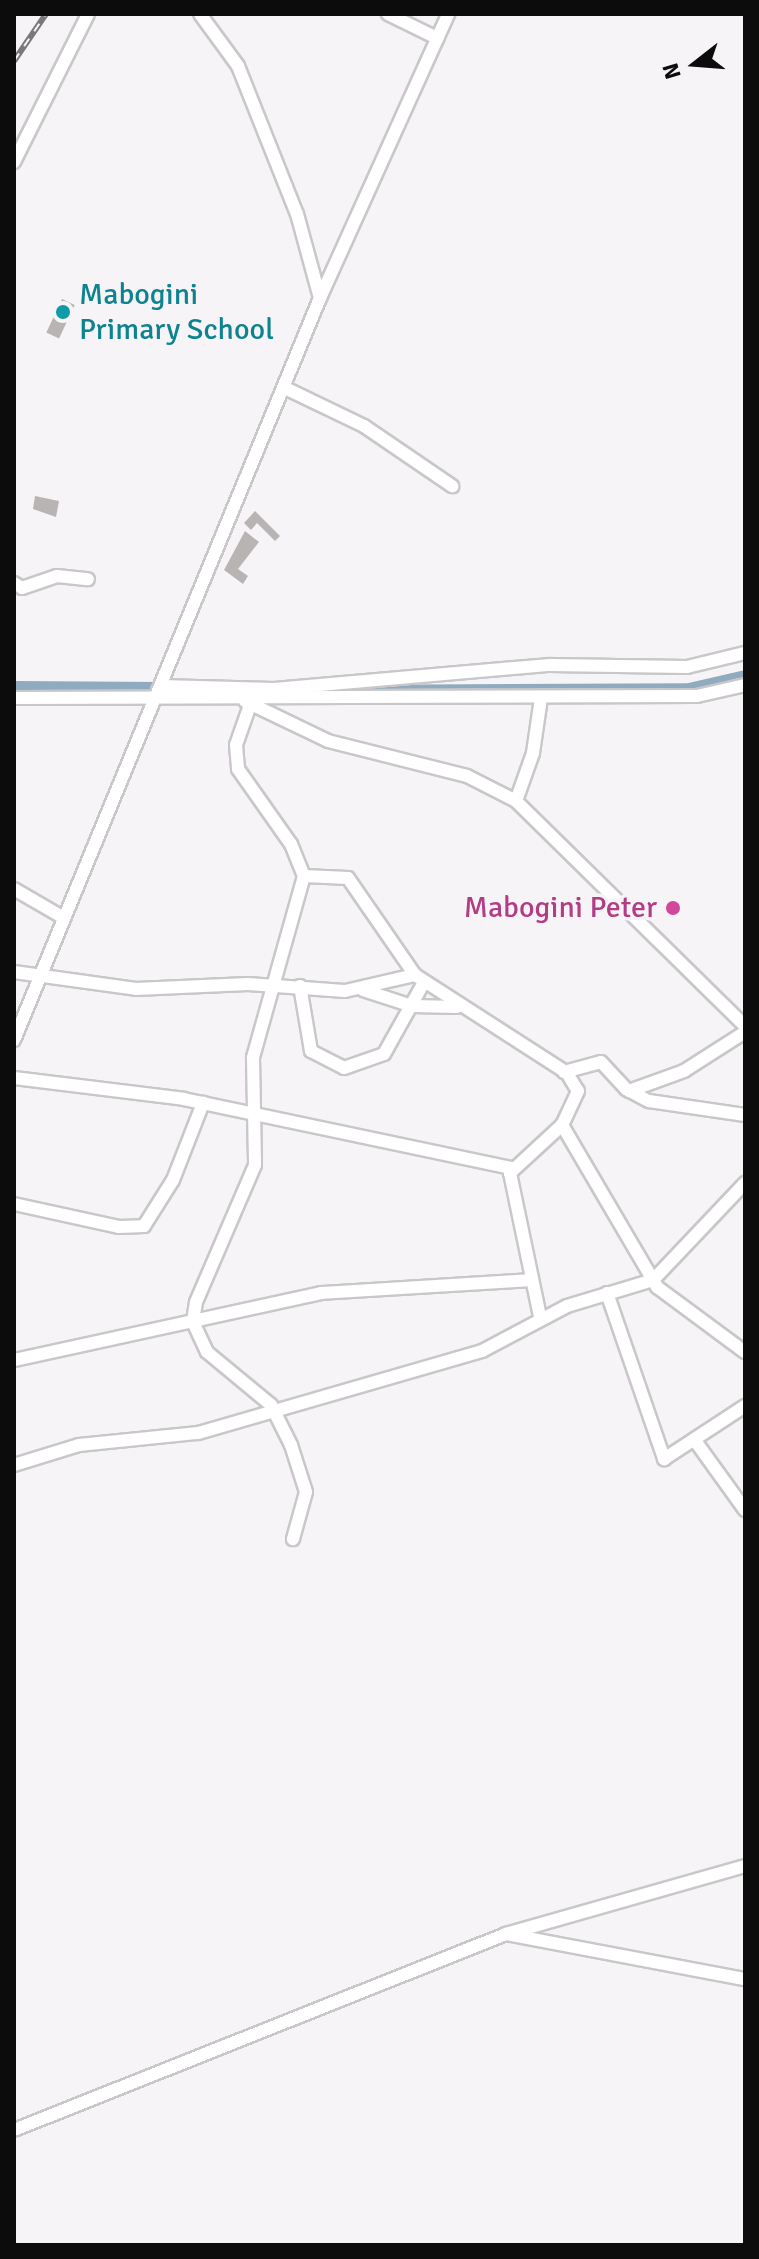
<!DOCTYPE html>
<html>
<head>
<meta charset="utf-8">
<style>
	body { margin:0 }
	#map { position:relative; width:759px; height:2259px; overflow:hidden; background:#f6f4f7; font-family:Signika,sans-serif }
	div>[style] { position:absolute }
	.canal>* { height:9px; margin:-4.5px; padding:0 4.5px; transform-origin:4.5px; border-radius:4.5px; background:#8fabbf }
	.building>* { inset:0; background:#b8b4b3; transform-origin:0 0 }
	.roads { filter:drop-shadow(2px 0 #c9c7ca) drop-shadow(-2px 0 #c9c7ca) drop-shadow(0 2px #c9c7ca) drop-shadow(0 -2px #c9c7ca) }
	.minor>* { height:12px; margin:-6px; padding:0 6px; transform-origin:6px; border-radius:6px; background:#fff }
	.rail>* { height:6px; margin-top:-3px; transform-origin:0; background:repeating-linear-gradient(90deg,#f6f4f7 0 9px,#79787a 0 18px); box-sizing:border-box; border-block:2px solid #79787a }
	.dots>* { width:22px; height:22px; translate:-50% -50%; box-sizing:border-box; border:4px solid #f6f4f7; border-radius:50% }
	span { translate:-50% -50%; white-space:nowrap; text-align:center; line-height:1.15; -webkit-text-stroke:7px #f6f4f7; paint-order:stroke }
	.culture-label { font-size:30px; color:#0d838f }
	.left { translate:0 -50%; text-align:left }
	.hotel-label { font-size:30px; color:#b23c85 }
	.right { translate:-100% -50%; text-align:right }
	.frame { position:absolute; inset:0; border:16px solid #0c0c0d; pointer-events:none }
	.north { position:absolute; left:655px; top:24px; width:80px; height:80px; -webkit-text-stroke:6px #f6f4f7; paint-order:stroke; rotate:253deg; font-size:22px; font-weight:700; line-height:32px; text-align:center; color:#0c0c0d }
	.north::after { content:''; display:block; margin:auto; width:28px; height:36px; background:#0c0c0d; clip-path:polygon(50% 0,100% 100%,50% 72%,0 100%) }
</style>
</head>
<body>
<div id="map">
	<div class="canal">
		<div style="left:14px;top:685px;width:149px;rotate:0.4deg"></div>
		<div style="left:337px;top:689px;width:352px;rotate:-0.3deg"></div>
		<div style="left:689px;top:687px;width:57px;rotate:-13.1deg"></div>
	</div>
	<div class="building">
		<div style="left:62px;top:299px;width:14px;height:37px;rotate:25deg"></div>
		<div style="clip-path:polygon(35px 496px,59px 501px,56px 517px,33px 509px)"></div>
		<div style="clip-path:polygon(255px 511px,280px 536px,275px 541px,257px 523px,251px 530px,244px 523px)"></div>
		<div style="clip-path:polygon(245px 531px,259px 542px,238px 569px,248px 576px,243px 584px,224px 570px)"></div>
	</div>
	<div class="roads">
		<div class="minor">
			<div style="left:200px;top:14px;width:64px;rotate:53.8deg"></div>
			<div style="left:238px;top:66px;width:159px;rotate:68.3deg"></div>
			<div style="left:297px;top:214px;width:87px;rotate:74.7deg"></div>
			<div style="left:388px;top:14px;width:55px;rotate:26.1deg"></div>
			<div style="left:14px;top:162px;width:165px;rotate:-63.4deg"></div>
			<div style="left:285px;top:388px;width:88px;rotate:25.7deg"></div>
			<div style="left:364px;top:426px;width:107px;rotate:34.3deg"></div>
			<div style="left:14px;top:583px;width:9px;rotate:32deg"></div>
			<div style="left:22px;top:588px;width:37px;rotate:-19deg"></div>
			<div style="left:57px;top:576px;width:31px;rotate:6deg"></div>
			<div style="left:160px;top:686px;width:114px;rotate:1.5deg"></div>
			<div style="left:274px;top:689px;width:277px;rotate:-5deg"></div>
			<div style="left:550px;top:665px;width:137px;rotate:0.8deg"></div>
			<div style="left:687px;top:667px;width:60px;rotate:-13.6deg"></div>
			<div style="left:14px;top:698px;width:683px;rotate:-0.17deg"></div>
			<div style="left:697px;top:696px;width:49px;rotate:-12.9deg"></div>
			<div style="left:245px;top:701px;width:92px;rotate:25.7deg"></div>
			<div style="left:328px;top:741px;width:143px;rotate:14.1deg"></div>
			<div style="left:467px;top:776px;width:55px;rotate:27deg"></div>
			<div style="left:516px;top:801px;width:321px;rotate:44.5deg"></div>
			<div style="left:250px;top:705px;width:42px;rotate:109.3deg"></div>
			<div style="left:236px;top:745px;width:24px;rotate:85deg"></div>
			<div style="left:238px;top:769px;width:92px;rotate:54.8deg"></div>
			<div style="left:291px;top:844px;width:35px;rotate:68deg"></div>
			<div style="left:304px;top:876px;width:189px;rotate:105.7deg"></div>
			<div style="left:253px;top:1058px;width:107px;rotate:88.9deg"></div>
			<div style="left:255px;top:1165px;width:149px;rotate:113.3deg"></div>
			<div style="left:196px;top:1302px;width:20px;rotate:99deg"></div>
			<div style="left:193px;top:1322px;width:33px;rotate:65deg"></div>
			<div style="left:207px;top:1352px;width:83px;rotate:39.6deg"></div>
			<div style="left:271px;top:1405px;width:45px;rotate:63.4deg"></div>
			<div style="left:291px;top:1445px;width:49px;rotate:72.3deg"></div>
			<div style="left:306px;top:1492px;width:49px;rotate:105.5deg"></div>
			<div style="left:516px;top:801px;width:51px;rotate:-70.5deg"></div>
			<div style="left:533px;top:753px;width:56px;rotate:-81.7deg"></div>
			<div style="left:304px;top:876px;width:44px;rotate:2.6deg"></div>
			<div style="left:348px;top:878px;width:118px;rotate:55.4deg"></div>
			<div style="left:14px;top:889px;width:58px;rotate:30.1deg"></div>
			<div style="left:14px;top:972px;width:123px;rotate:7.9deg"></div>
			<div style="left:136px;top:989px;width:112px;rotate:-2.6deg"></div>
			<div style="left:248px;top:984px;width:97px;rotate:4.1deg"></div>
			<div style="left:345px;top:991px;width:72px;rotate:-12.9deg"></div>
			<div style="left:415px;top:975px;width:181px;rotate:32.8deg"></div>
			<div style="left:567px;top:1073px;width:21px;rotate:59deg"></div>
			<div style="left:578px;top:1091px;width:38px;rotate:115deg"></div>
			<div style="left:562px;top:1125px;width:71px;rotate:137.3deg"></div>
			<div style="left:510px;top:1173px;width:147px;rotate:78.2deg"></div>
			<div style="left:300px;top:986px;width:66px;rotate:80.4deg"></div>
			<div style="left:311px;top:1051px;width:37px;rotate:27deg"></div>
			<div style="left:344px;top:1068px;width:42px;rotate:-19.3deg"></div>
			<div style="left:384px;top:1054px;width:82px;rotate:-60.9deg"></div>
			<div style="left:363px;top:990px;width:52px;rotate:18.1deg"></div>
			<div style="left:412px;top:1006px;width:45px;rotate:1.3deg"></div>
			<div style="left:14px;top:1040px;width:803px;rotate:-67.59deg"></div>
			<div style="left:320px;top:298px;width:312px;rotate:-65.7deg"></div>
			<div style="left:564px;top:1072px;width:38px;rotate:-15deg"></div>
			<div style="left:601px;top:1062px;width:37px;rotate:47deg"></div>
			<div style="left:626px;top:1089px;width:26px;rotate:28deg"></div>
			<div style="left:649px;top:1101px;width:97px;rotate:8.3deg"></div>
			<div style="left:14px;top:1078px;width:171px;rotate:7deg"></div>
			<div style="left:184px;top:1099px;width:335px;rotate:11.9deg"></div>
			<div style="left:629px;top:1091px;width:59px;rotate:-20deg"></div>
			<div style="left:684px;top:1071px;width:72px;rotate:-32.6deg"></div>
			<div style="left:562px;top:1125px;width:188px;rotate:59.6deg"></div>
			<div style="left:657px;top:1287px;width:109px;rotate:36.5deg"></div>
			<div style="left:14px;top:1204px;width:107px;rotate:12.4deg"></div>
			<div style="left:119px;top:1227px;width:25px;rotate:-2deg"></div>
			<div style="left:144px;top:1226px;width:54px;rotate:-57.8deg"></div>
			<div style="left:173px;top:1180px;width:83px;rotate:-68.7deg"></div>
			<div style="left:607px;top:1293px;width:176px;rotate:71deg"></div>
			<div style="left:664px;top:1459px;width:97px;rotate:-33.2deg"></div>
			<div style="left:14px;top:1360px;width:314px;rotate:-12.3deg"></div>
			<div style="left:321px;top:1293px;width:210px;rotate:-3.5deg"></div>
			<div style="left:696px;top:1442px;width:84px;rotate:54.2deg"></div>
			<div style="left:14px;top:1465px;width:68px;rotate:-17.1deg"></div>
			<div style="left:79px;top:1445px;width:120px;rotate:-5.8deg"></div>
			<div style="left:198px;top:1433px;width:296px;rotate:-16.1deg"></div>
			<div style="left:482px;top:1351px;width:96px;rotate:-27.9deg"></div>
			<div style="left:567px;top:1306px;width:90px;rotate:-16.8deg"></div>
			<div style="left:653px;top:1280px;width:134px;rotate:-46.5deg"></div>
			<div style="left:506px;top:1934px;width:248px;rotate:-15.9deg"></div>
			<div style="left:14px;top:2130px;width:530px;rotate:-21.72deg"></div>
			<div style="left:506px;top:1934px;width:243px;rotate:10.7deg"></div>
		</div>
	</div>
	<div class="rail">
		<div style="left:14px;top:61px;width:57px;rotate:-55.8deg"></div>
	</div>
	<div class="dots">
		<div style="left:63px;top:312px;background:#0f9aa8"></div>
		<div style="left:673px;top:908px;background:#d1479c"></div>
	</div>
	<div class="culture-label">
		<span class="left" style="left:79px;top:312px">Mabogini<br>Primary School</span>
	</div>
	<div class="hotel-label">
		<span class="right" style="left:657px;top:908px">Mabogini Peter</span>
	</div>
	<div class="frame"></div>
	<div class="north">N</div>
</div>
</body>
</html>
